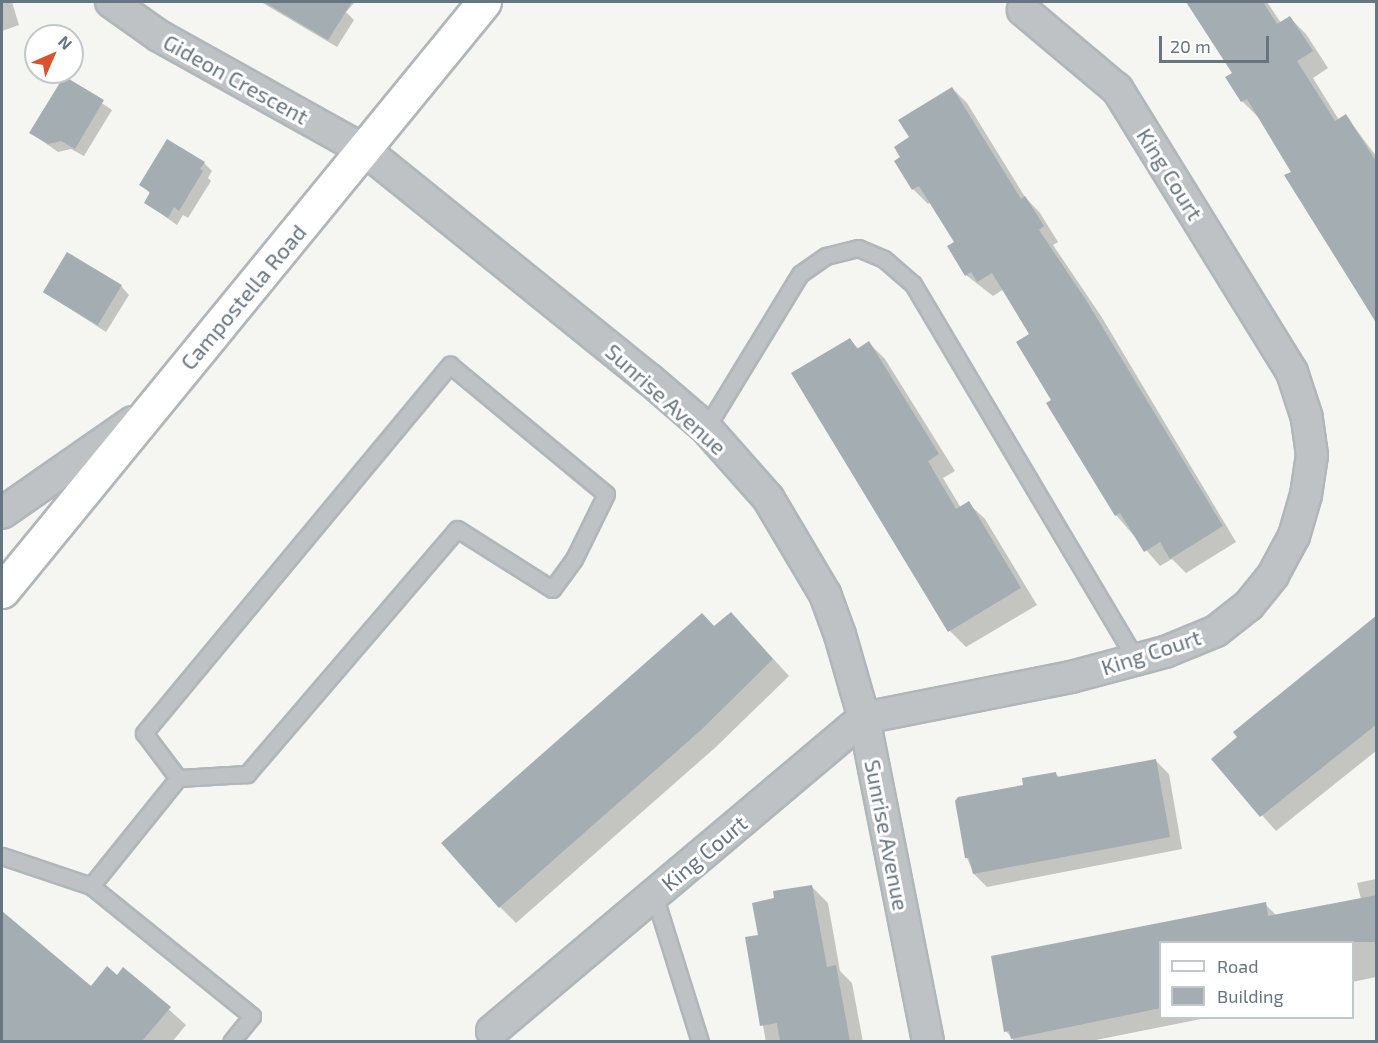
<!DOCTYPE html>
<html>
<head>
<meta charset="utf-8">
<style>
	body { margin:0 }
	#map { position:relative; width:1378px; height:1043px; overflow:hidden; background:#f5f5f1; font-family:"Exo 2",sans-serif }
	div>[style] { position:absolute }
	.shadow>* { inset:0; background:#0003 }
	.building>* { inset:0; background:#a4adb2; transform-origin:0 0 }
	.roads { filter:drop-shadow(2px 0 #b0b6ba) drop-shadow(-2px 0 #b0b6ba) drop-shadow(0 2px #b0b6ba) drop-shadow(0 -2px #b0b6ba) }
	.service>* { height:15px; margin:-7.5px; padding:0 7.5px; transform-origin:7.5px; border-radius:7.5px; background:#bec2c5 }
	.minor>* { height:30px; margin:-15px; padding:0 15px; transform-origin:15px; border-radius:15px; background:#bec2c5 }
	.secondary>* { height:33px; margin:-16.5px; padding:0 16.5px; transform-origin:16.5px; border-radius:16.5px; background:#fff }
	span { translate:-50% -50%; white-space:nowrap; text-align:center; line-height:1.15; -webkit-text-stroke:6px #fff; paint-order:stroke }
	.street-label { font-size:22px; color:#657581 }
	.frame { position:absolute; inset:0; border:3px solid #657581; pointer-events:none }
	.legend { position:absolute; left:1159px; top:941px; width:195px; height:78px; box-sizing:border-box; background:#fff; border:2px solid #c1c8cd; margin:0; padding:8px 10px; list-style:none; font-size:18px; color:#657581 }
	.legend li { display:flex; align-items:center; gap:12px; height:30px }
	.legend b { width:30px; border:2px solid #c1c8cd }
	.north { position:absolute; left:24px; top:24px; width:60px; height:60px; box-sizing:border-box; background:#fff; border:2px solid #c1c8cd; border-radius:50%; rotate:45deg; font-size:16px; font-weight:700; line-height:24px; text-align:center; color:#657581 }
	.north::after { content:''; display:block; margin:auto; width:21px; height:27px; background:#da522c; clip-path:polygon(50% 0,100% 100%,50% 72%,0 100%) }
	.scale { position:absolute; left:1159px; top:36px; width:110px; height:27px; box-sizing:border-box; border:3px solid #657581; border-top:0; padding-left:8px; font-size:18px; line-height:21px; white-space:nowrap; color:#657581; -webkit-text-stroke:4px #fff; paint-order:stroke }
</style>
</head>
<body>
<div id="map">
	<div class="shadow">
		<div style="clip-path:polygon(2px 2px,12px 2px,19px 25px,2px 31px)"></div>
		<div style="clip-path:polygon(261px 2px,355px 2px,346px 12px,354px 20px,337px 47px)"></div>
		<div style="clip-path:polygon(1187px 2px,1267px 2px,1281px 23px,1290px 18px,1306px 34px,1328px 68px,1313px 78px,1339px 120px,1346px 116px,1376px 156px,1376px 323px,1293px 172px,1259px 118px,1242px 101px,1234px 74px)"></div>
		<div style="clip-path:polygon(64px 78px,112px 110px,84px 156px,71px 149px,58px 152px,31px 133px)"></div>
		<div style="clip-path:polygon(952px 88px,967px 103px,1025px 197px,1040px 213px,1058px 242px,1053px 245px,1101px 316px,1236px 542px,1186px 573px,1172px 559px,1160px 566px,1116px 515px,1048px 404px,1053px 400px,1031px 334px,1004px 289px,993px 296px,966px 275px,956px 243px,931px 202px,928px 204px,913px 189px,902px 157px,911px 138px)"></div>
		<div style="clip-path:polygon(204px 163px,212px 171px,208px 178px,211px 181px,188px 218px,183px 215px,177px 225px,146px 203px,151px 194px,141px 185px)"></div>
		<div style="clip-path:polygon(121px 286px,129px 295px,106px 332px,44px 292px)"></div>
		<div style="clip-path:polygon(850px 340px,859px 349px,869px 343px,885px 359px,955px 471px,943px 478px,961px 508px,968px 503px,985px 519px,1037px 605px,966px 647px,950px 631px)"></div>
		<div style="clip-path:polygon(1376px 617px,1376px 751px,1276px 831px,1213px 759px)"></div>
		<div style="clip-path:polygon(715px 628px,747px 630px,789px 676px,717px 746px,516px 923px,500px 907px)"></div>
		<div style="clip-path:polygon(1156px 761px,1169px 774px,1182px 849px,987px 887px,974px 874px,967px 858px,1025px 786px,1056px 774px,1060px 778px)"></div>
		<div style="clip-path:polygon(1376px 879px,1376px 977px,1352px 982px,1352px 942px,1160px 942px,1160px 1018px,1206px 1018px,1086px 1042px,1015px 1042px,1006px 1031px,993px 957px,1265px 904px,1277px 916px,1361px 899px,1357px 883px)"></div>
		<div style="clip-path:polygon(811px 886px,828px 903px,840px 971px,852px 983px,863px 1042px,766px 1042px,747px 938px,759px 936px,776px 900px)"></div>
		<div style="clip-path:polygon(2px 913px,91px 988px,117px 977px,124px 969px,186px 1025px,172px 1042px,2px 1042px)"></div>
	</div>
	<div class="building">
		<div style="clip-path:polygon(264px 2px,352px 2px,328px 40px)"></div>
		<div style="clip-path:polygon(1186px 2px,1263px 2px,1277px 24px,1290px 16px,1313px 51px,1297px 61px,1335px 121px,1346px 114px,1377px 163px,1377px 324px,1284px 175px,1291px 172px,1247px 99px,1241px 102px,1225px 77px,1232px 73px)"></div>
		<div style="clip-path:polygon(64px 76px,104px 100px,75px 149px,61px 141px,48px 144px,29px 133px)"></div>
		<div style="clip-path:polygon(952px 87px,1021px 199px,1025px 196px,1044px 226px,1039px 230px,1086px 300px,1223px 526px,1170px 559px,1160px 542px,1144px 552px,1120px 513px,1115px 516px,1046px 403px,1051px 400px,1016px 342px,1029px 334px,992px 273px,977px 282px,971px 272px,965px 276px,947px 246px,954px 242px,919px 186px,912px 190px,894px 161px,900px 157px,894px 147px,909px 137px,898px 120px)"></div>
		<div style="clip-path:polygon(167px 139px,205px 162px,200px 169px,203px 171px,179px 211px,174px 207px,168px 218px,144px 203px,150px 192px,139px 185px)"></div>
		<div style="left:67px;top:252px;width:64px;height:47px;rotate:31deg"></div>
		<div style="clip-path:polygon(850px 338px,857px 349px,869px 341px,939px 454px,928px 461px,956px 509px,969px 501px,1021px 588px,948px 632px,791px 373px)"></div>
		<div style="clip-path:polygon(731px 612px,773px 659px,701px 730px,499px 908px,441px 843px,702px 613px,714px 626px)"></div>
		<div style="clip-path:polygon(1377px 615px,1377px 724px,1260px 817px,1211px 759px,1237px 737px,1233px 732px)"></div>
		<div style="clip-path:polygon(1156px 759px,1170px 837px,973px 874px,969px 858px,965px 858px,955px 801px,958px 797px,1023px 785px,1022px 778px,1056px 772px,1057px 777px)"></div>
		<div style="clip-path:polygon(812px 885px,827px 967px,836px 965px,850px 1041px,780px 1041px,777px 1023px,760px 1026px,745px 937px,758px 935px,752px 903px,774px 898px,773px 891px)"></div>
		<div style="clip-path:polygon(1377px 895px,1377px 942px,1161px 942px,1161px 1008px,1011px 1039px,1009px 1031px,1004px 1032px,991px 956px,1266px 902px,1268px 916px)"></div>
		<div style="clip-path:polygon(2px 911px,91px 986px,107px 966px,117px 975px,123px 967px,171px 1007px,142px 1041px,2px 1041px)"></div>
	</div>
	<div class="roads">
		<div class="service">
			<div style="left:706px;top:428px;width:180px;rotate:-58.6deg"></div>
			<div style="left:800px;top:274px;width:32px;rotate:-35deg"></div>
			<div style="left:826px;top:256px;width:33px;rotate:-14deg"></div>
			<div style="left:858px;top:248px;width:28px;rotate:23deg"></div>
			<div style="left:884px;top:259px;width:38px;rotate:41deg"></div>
			<div style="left:913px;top:284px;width:437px;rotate:59.3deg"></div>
			<div style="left:2px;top:856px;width:94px;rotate:18.6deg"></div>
			<div style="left:91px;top:886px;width:207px;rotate:38.9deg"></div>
			<div style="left:252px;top:1016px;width:33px;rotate:129deg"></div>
			<div style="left:91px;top:886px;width:139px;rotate:-51.1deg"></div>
			<div style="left:178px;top:778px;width:56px;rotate:-127.1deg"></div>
			<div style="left:144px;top:733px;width:479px;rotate:-50.3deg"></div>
			<div style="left:450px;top:365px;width:202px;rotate:39.6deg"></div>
			<div style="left:606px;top:494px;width:72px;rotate:116.2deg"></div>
			<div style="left:574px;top:559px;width:37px;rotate:126deg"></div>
			<div style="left:552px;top:589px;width:112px;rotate:-147.7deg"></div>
			<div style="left:457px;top:529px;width:323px;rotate:130.6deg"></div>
			<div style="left:247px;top:774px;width:69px;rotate:176.7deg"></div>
			<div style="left:654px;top:895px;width:154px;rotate:72.6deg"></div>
		</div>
		<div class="minor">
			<div style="left:111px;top:2px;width:59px;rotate:35.3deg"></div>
			<div style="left:159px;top:36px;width:237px;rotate:29.1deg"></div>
			<div style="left:366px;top:151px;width:363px;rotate:38.9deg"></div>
			<div style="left:649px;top:379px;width:75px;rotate:40.7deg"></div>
			<div style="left:706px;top:428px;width:94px;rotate:48.5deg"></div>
			<div style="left:768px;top:498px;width:112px;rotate:59.3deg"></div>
			<div style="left:825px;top:594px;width:44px;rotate:69.9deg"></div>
			<div style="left:840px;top:635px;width:86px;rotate:73.9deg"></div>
			<div style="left:864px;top:718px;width:330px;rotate:78.8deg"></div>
			<div style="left:2px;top:513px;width:160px;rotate:-34.8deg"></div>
			<div style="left:492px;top:1031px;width:486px;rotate:-40.1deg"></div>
			<div style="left:864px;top:718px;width:211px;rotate:-11.2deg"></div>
			<div style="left:1071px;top:677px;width:97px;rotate:-14.9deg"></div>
			<div style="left:1165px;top:652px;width:55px;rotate:-22.4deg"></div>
			<div style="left:1216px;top:631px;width:42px;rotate:-38.2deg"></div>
			<div style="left:1249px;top:605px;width:38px;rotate:-51deg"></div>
			<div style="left:1273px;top:575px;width:44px;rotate:-61.7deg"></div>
			<div style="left:1294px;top:536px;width:43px;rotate:-73.7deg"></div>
			<div style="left:1306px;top:495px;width:40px;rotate:-81.5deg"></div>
			<div style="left:1312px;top:455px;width:37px;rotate:-98deg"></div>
			<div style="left:1307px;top:418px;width:48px;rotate:-108.1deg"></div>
			<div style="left:1292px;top:372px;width:333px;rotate:-121.7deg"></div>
			<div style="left:1117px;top:89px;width:123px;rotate:-140deg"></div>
		</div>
		<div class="secondary">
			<div style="left:2px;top:591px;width:761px;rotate:-50.71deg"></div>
		</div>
	</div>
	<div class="street-label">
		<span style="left:236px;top:79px;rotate:29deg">Gideon Crescent</span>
		<span style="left:1170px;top:174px;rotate:58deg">King Court</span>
		<span style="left:243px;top:297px;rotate:-50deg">Campostella Road</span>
		<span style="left:666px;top:399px;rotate:42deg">Sunrise Avenue</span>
		<span style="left:1151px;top:652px;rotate:-18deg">King Court</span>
		<span style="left:887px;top:835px;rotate:79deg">Sunrise Avenue</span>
		<span style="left:704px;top:853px;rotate:-40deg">King Court</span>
	</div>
	<div class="frame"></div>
	<ul class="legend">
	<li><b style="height:8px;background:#fff"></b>Road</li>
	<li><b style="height:16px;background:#a4adb2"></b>Building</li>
	</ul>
	<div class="north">N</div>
	<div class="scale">20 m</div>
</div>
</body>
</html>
